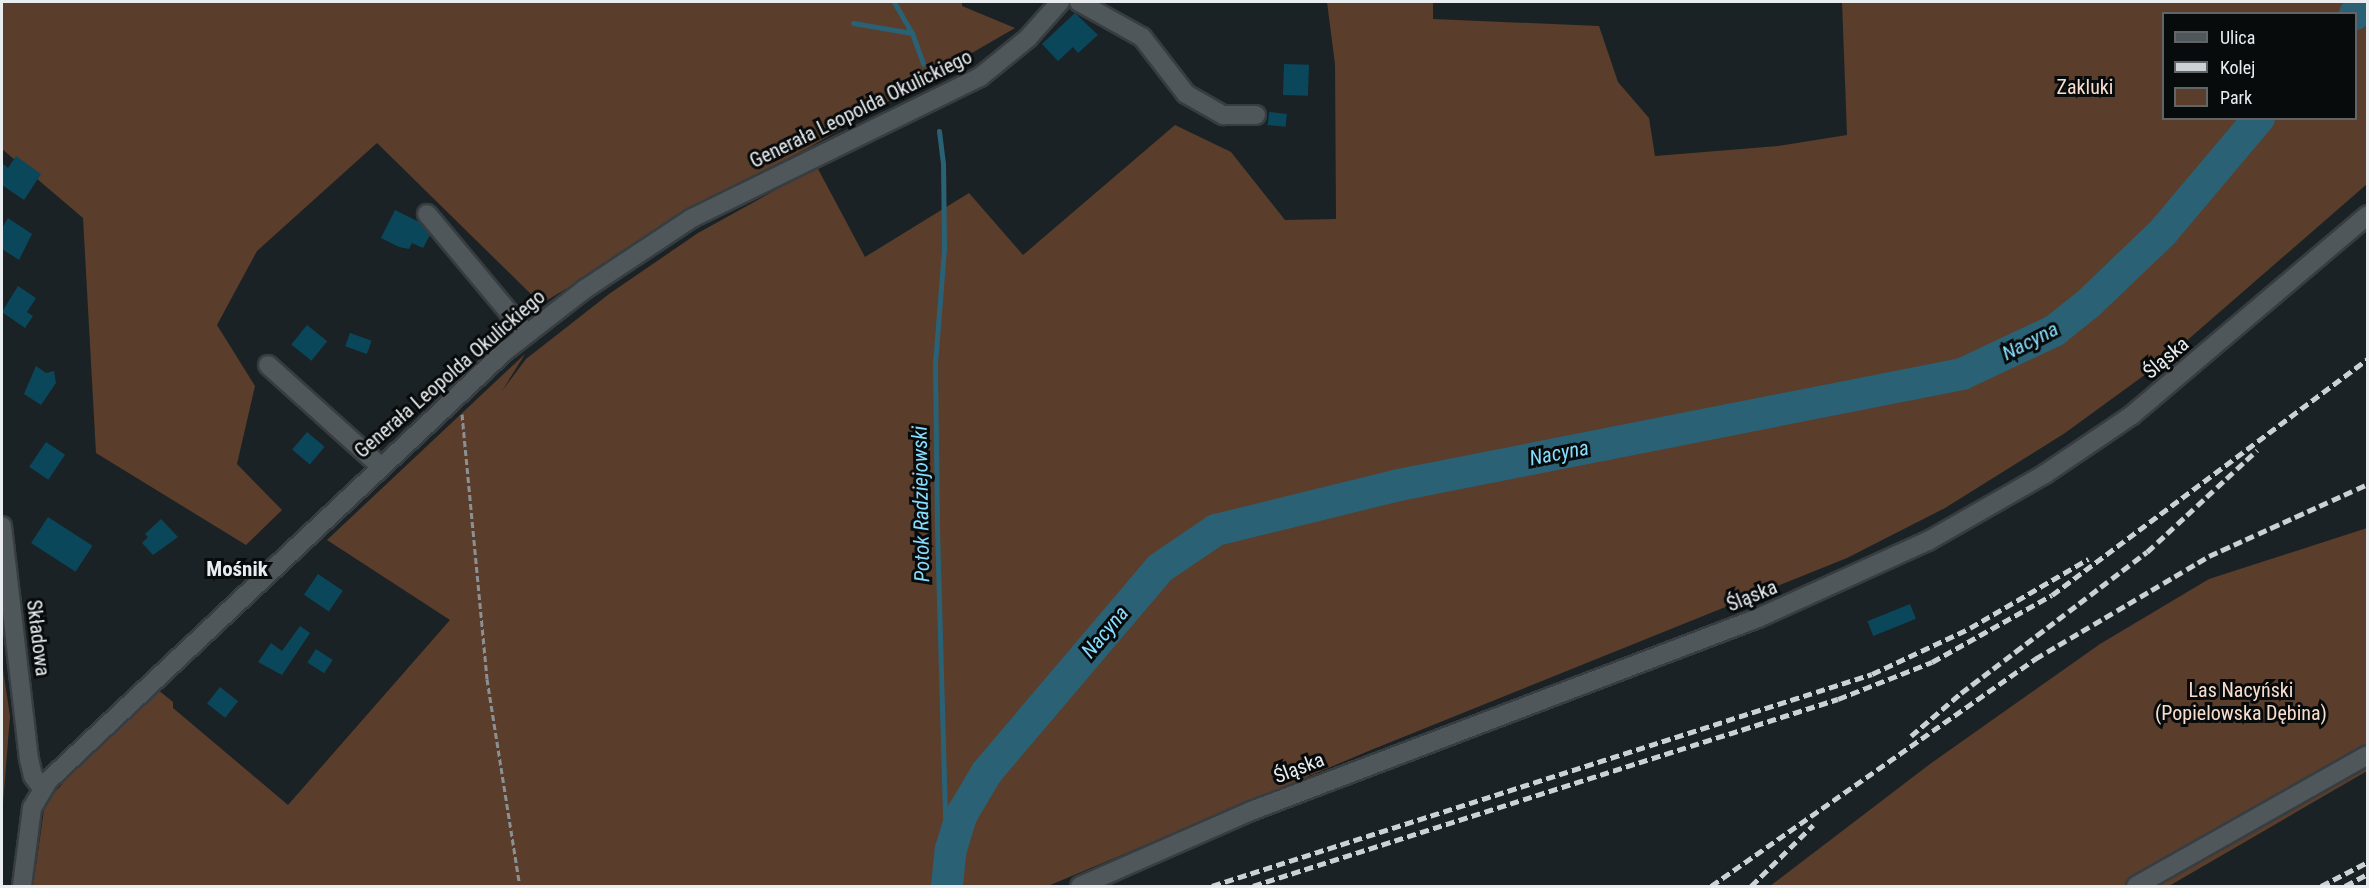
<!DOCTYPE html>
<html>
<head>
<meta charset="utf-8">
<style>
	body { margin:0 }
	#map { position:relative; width:2369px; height:888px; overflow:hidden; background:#1b2225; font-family:"Roboto Condensed",sans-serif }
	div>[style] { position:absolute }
	.green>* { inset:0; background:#5a3d2a }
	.stream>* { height:5px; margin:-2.5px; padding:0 2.5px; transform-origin:2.5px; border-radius:2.5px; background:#2b6175 }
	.river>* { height:32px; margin:-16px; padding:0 16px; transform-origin:16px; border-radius:16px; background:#2b6175 }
	.building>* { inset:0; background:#0a475a; transform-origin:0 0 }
	.path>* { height:3px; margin-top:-1.5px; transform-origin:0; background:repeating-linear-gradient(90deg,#8b9193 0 6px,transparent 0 9px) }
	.roads { filter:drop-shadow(2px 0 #373d40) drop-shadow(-2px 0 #373d40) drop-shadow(0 2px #373d40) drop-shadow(0 -2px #373d40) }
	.minor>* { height:18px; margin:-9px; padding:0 9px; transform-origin:9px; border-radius:9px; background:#4f575a }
	.rail>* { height:4.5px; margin-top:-2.25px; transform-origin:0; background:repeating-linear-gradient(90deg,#ccd1d3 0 9px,transparent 0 13.5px) }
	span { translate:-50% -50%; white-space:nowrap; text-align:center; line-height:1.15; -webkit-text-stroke:6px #080b0c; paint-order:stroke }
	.park-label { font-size:20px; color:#fadecd }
	.street-label { font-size:20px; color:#e9edef }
	.water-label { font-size:21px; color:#87ddfe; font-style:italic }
	.neighbourhood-label { font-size:21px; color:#e9edef; font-weight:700 }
	.frame { position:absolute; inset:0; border:3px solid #e9edef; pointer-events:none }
	.legend { position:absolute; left:2162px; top:12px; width:195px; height:108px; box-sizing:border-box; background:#080b0c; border:2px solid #626567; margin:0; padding:8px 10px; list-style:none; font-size:18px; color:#e9edef }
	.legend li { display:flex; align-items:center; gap:12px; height:30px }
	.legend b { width:30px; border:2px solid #626567 }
</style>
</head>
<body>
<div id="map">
	<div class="green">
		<div style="clip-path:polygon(2px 2px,962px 2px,962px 6px,1015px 28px,808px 148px,738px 184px,541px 304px,377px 143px,257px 251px,217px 325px,255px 386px,237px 464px,282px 510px,246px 545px,96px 453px,83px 218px,2px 149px)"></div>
		<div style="clip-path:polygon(evenodd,1327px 2px,1433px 2px,1433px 19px,1599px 26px,1618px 82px,1649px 118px,1655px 156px,1778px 146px,1847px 135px,1842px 2px,2367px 2px,2367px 184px,2161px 363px,2065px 433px,1945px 508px,1847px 558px,1371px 750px,1048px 886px,33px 886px,45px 803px,152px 685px,173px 702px,173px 708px,288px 805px,450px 620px,327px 540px,525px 354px,502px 391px,526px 359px,609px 294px,698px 233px,817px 167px,865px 257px,969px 193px,1023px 255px,1175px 125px,1231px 152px,1285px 220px,1336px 219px,1335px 64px,1327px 2px,2164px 14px,2356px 14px,2356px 118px,2164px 118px,2164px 14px)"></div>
		<div style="clip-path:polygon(2367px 528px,2367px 771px,2169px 886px,1770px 886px,1930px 764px,2100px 644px,2209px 579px)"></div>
		<div style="clip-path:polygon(2px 663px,10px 716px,2px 816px)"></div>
	</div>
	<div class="stream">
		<div style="left:894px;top:2px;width:36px;rotate:60deg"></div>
		<div style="left:912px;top:33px;width:33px;rotate:70deg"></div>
		<div style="left:853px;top:23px;width:60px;rotate:9.6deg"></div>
		<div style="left:939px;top:131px;width:32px;rotate:83deg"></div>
		<div style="left:943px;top:163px;width:86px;rotate:89.3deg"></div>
		<div style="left:944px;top:249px;width:115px;rotate:94.5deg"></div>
		<div style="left:935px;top:364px;width:165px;rotate:89.3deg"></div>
		<div style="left:937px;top:529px;width:348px;rotate:88.4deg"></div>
	</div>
	<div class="river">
		<div style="left:2355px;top:14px;width:16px;rotate:-47deg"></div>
		<div style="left:947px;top:885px;width:36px;rotate:-84deg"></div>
		<div style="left:951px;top:849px;width:37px;rotate:-73deg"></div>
		<div style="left:962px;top:814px;width:49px;rotate:-59.2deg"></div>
		<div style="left:987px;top:772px;width:267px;rotate:-49.7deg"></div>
		<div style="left:1160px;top:568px;width:68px;rotate:-34.2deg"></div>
		<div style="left:1216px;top:530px;width:188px;rotate:-13.8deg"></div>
		<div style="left:1399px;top:485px;width:574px;rotate:-11.15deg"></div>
		<div style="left:1962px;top:374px;width:102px;rotate:-25.1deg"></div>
		<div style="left:2054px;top:331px;width:45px;rotate:-38.7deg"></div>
		<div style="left:2089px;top:303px;width:103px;rotate:-43.8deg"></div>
		<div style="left:2163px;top:232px;width:149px;rotate:-49.9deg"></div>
	</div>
	<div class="building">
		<div style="clip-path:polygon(1075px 13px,1098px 35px,1078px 53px,1073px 47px,1058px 61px,1042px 44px)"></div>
		<div style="left:1284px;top:64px;width:25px;height:31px;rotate:2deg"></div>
		<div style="left:1269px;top:112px;width:18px;height:13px;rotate:6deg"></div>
		<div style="clip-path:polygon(16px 156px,41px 174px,24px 200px,2px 185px,2px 163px,8px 168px)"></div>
		<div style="clip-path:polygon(395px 210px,419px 222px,430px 235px,423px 248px,412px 243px,409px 249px,399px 247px,381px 238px)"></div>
		<div style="clip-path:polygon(8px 218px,32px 234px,19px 260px,2px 249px,2px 228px)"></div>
		<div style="clip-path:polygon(18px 286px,36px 298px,27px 312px,33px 316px,25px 328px,2px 312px)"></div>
		<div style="left:307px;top:325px;width:26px;height:25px;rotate:39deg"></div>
		<div style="left:350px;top:333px;width:23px;height:14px;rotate:20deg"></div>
		<div style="clip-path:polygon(36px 366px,46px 373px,54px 371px,56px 383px,41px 405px,24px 394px)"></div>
		<div style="left:307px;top:432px;width:23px;height:23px;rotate:40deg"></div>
		<div style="left:46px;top:442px;width:23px;height:30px;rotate:34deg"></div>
		<div style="left:48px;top:517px;width:53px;height:31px;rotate:33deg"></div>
		<div style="clip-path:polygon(161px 519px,178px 537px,153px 555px,142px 543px,148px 537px,145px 534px)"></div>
		<div style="left:318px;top:574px;width:30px;height:25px;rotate:34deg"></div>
		<div style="left:1910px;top:604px;width:16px;height:46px;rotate:68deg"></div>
		<div style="clip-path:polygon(300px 626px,310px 633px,282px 675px,258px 662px,271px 643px,282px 651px)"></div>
		<div style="left:316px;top:649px;width:20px;height:16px;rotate:33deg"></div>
		<div style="left:220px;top:687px;width:23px;height:21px;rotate:38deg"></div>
	</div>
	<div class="path">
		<div style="left:462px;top:414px;width:266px;rotate:84.6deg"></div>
		<div style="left:487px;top:679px;width:205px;rotate:81deg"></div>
	</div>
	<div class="roads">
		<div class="minor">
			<div style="left:1079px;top:2px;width:72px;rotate:29.1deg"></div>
			<div style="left:1142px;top:37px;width:72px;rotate:52.3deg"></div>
			<div style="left:1186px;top:94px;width:43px;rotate:29.6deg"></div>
			<div style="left:1223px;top:115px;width:33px"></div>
			<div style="left:427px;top:214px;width:155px;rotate:50.2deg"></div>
			<div style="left:268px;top:365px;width:149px;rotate:42deg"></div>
			<div style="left:2px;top:526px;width:235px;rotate:83.4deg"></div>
			<div style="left:29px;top:759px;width:17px;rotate:77deg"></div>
			<div style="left:33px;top:776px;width:15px;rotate:53deg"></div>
			<div style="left:22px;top:886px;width:79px;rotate:-82.7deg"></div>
			<div style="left:32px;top:808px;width:33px;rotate:-59deg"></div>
			<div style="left:49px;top:780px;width:626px;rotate:-43.25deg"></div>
			<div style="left:505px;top:351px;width:101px;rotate:-37.8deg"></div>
			<div style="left:585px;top:289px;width:128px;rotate:-33.6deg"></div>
			<div style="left:692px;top:218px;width:321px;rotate:-26.1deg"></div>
			<div style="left:980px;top:77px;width:62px;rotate:-39.1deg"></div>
			<div style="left:1028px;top:38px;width:48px;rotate:-48.4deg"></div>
			<div style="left:1080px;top:886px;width:187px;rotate:-23.7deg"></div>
			<div style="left:1251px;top:811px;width:542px;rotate:-20.84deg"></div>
			<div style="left:1758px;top:618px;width:187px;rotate:-24.4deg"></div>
			<div style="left:1928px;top:541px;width:135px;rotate:-29.8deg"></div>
			<div style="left:2045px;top:474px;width:105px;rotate:-34.1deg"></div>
			<div style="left:2132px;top:415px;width:309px;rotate:-40.3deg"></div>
			<div style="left:2136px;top:886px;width:266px;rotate:-29.5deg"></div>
		</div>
	</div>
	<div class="rail">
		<div style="left:1911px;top:736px;width:66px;rotate:-40.7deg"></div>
		<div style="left:1961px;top:693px;width:233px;rotate:-37.2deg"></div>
		<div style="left:2147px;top:552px;width:150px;rotate:-42.8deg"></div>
		<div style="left:1212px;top:886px;width:693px;rotate:-17.81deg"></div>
		<div style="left:1872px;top:674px;width:108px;rotate:-25.1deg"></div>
		<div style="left:1970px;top:628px;width:137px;rotate:-30.3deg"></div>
		<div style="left:1253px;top:886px;width:614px;rotate:-17.73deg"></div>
		<div style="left:1838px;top:699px;width:101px;rotate:-21.5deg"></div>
		<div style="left:1932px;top:662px;width:137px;rotate:-29.2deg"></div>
		<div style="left:2052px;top:595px;width:394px;rotate:-36.8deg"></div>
		<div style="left:1711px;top:886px;width:396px;rotate:-35deg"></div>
		<div style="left:2035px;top:659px;width:202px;rotate:-30.6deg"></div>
		<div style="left:2209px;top:556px;width:175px;rotate:-24.4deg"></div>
		<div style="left:1751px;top:886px;width:87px;rotate:-44.5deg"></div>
		<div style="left:2321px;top:886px;width:53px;rotate:-27.1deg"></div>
		<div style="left:2345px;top:886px;width:26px;rotate:-28deg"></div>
	</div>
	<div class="park-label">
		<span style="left:2085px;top:87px">Zakluki</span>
		<span style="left:2241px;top:702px">Las Nacyński<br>(Popielowska Dębina)</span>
	</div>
	<div class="street-label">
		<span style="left:861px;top:109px;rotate:-26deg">Generała Leopolda Okulickiego</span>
		<span style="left:2166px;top:358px;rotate:-40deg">Śląska</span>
		<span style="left:450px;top:374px;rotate:-41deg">Generała Leopolda Okulickiego</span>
		<span style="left:1752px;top:596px;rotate:-22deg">Śląska</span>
		<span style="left:38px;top:638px;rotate:83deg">Składowa</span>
		<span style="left:1299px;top:768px;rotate:-21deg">Śląska</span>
	</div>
	<div class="water-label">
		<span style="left:2030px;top:341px;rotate:-27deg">Nacyna</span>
		<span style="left:1559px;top:453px;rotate:-11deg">Nacyna</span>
		<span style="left:921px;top:504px;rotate:-91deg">Potok Radziejowski</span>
		<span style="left:1105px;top:632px;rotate:-50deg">Nacyna</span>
	</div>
	<div class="neighbourhood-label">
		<span style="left:237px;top:569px">Mośnik</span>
	</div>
	<div class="frame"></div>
	<ul class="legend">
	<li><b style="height:8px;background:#4f575a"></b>Ulica</li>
	<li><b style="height:8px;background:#ccd1d3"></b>Kolej</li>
	<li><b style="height:16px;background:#5a3d2a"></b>Park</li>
	</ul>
</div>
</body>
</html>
